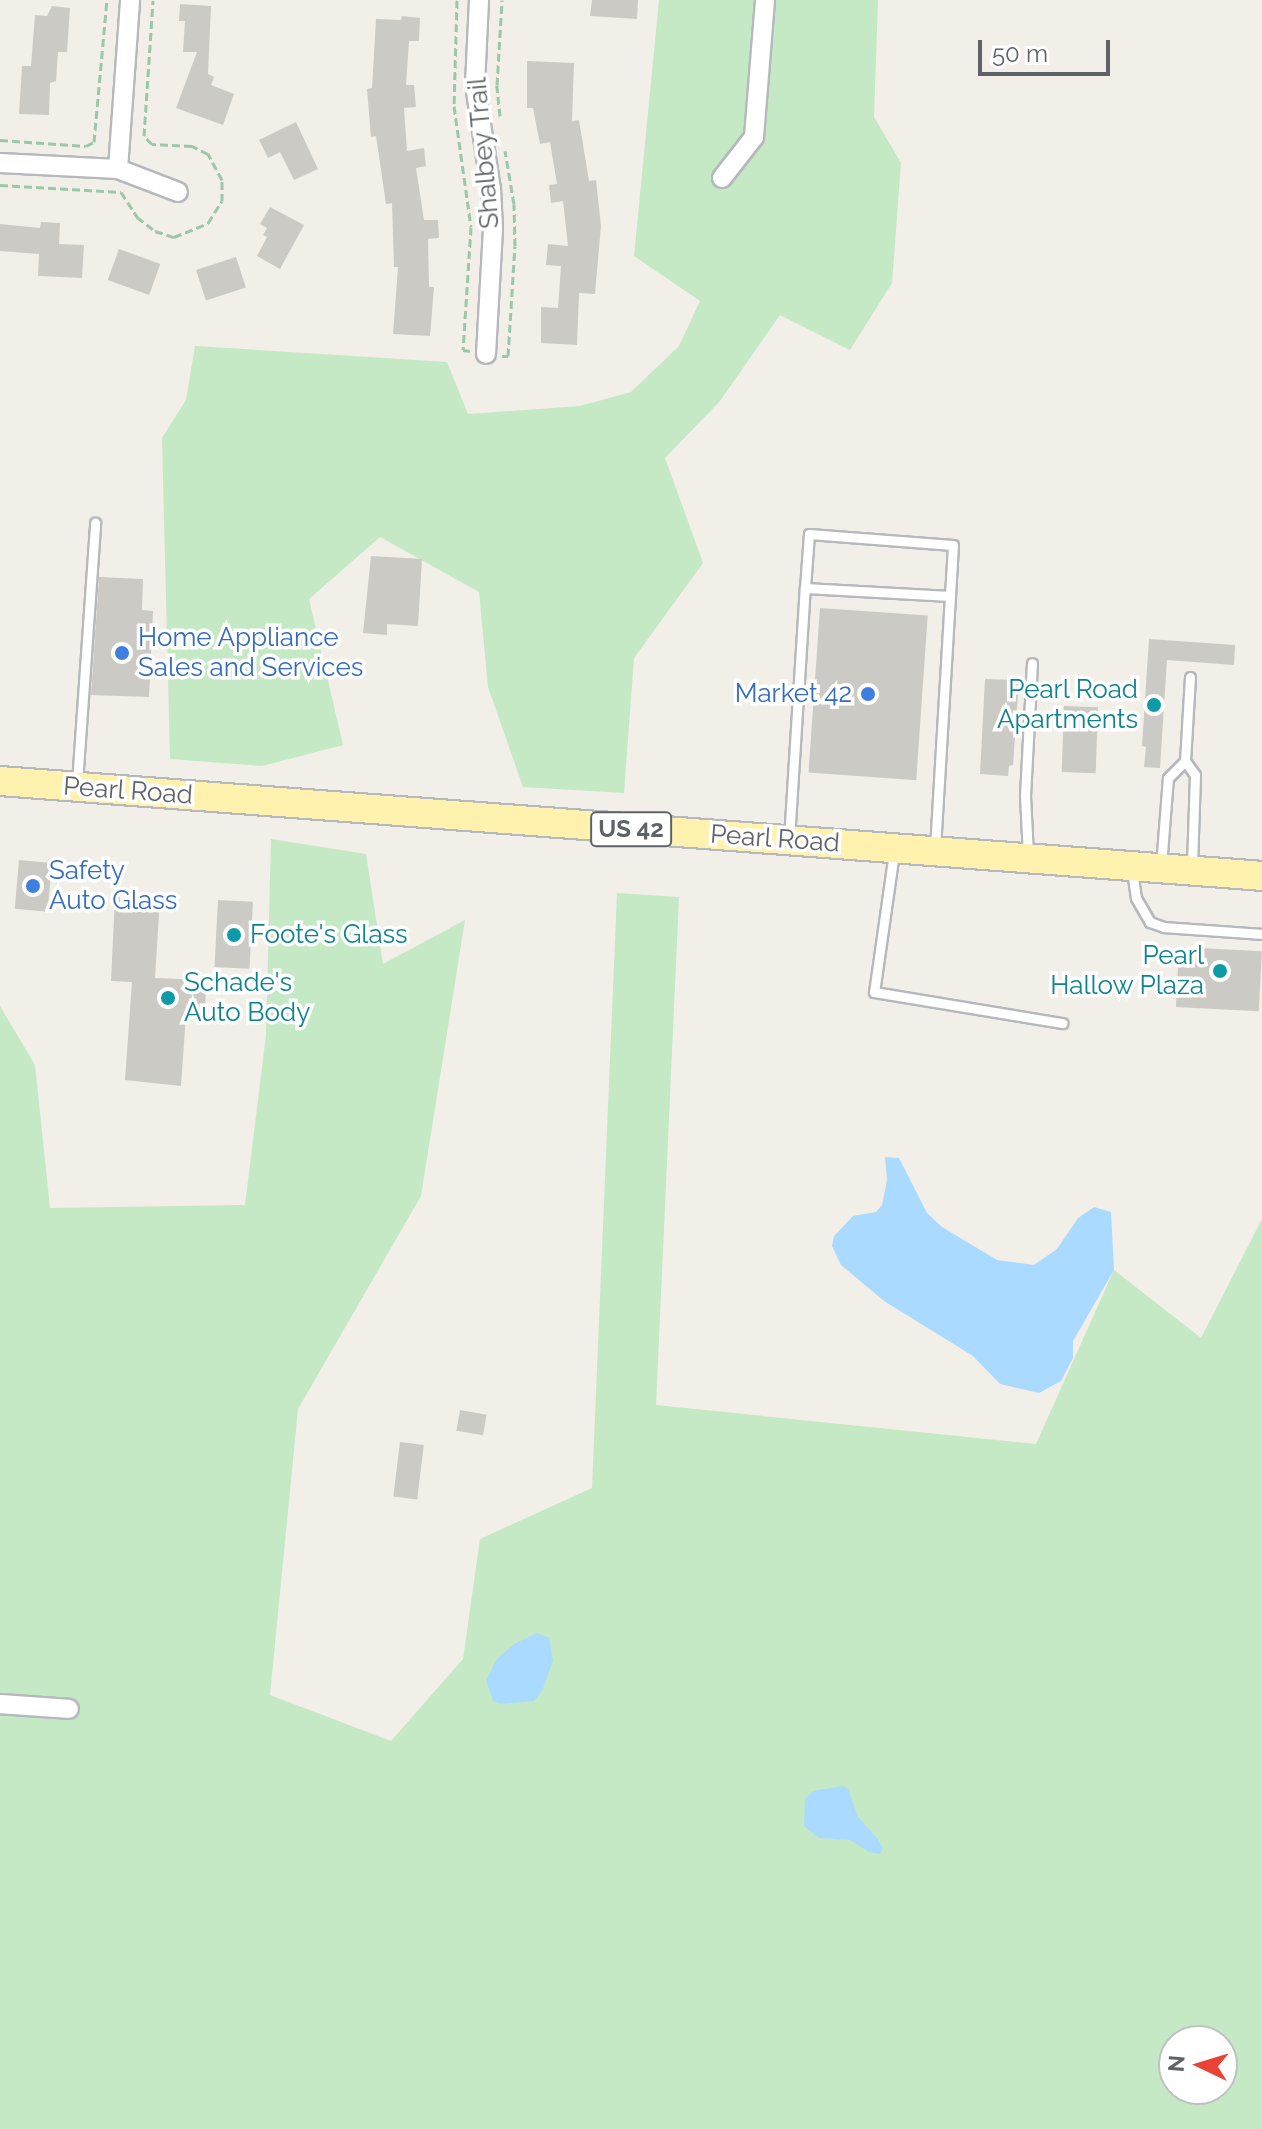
<!DOCTYPE html>
<html>
<head>
<meta charset="utf-8">
<style>
	body { margin:0 }
	#map { position:relative; width:1262px; height:2129px; overflow:hidden; background:#f1efe8; font-family:Raleway,sans-serif }
	div>[style] { position:absolute }
	.green>* { inset:0; background:#c5e8c5 }
	.water>* { inset:0; background:#aadaff }
	.building>* { inset:0; background:#cccac5; transform-origin:0 0 }
	.path>* { height:3px; margin-top:-1.5px; transform-origin:0; background:repeating-linear-gradient(90deg,#9cc7a9 0 8px,transparent 0 12px) }
	.roads { filter:drop-shadow(2px 0 #b5b8bc) drop-shadow(-2px 0 #b5b8bc) drop-shadow(0 2px #b5b8bc) drop-shadow(0 -2px #b5b8bc) }
	.service>* { height:9px; margin:-4.5px; padding:0 4.5px; transform-origin:4.5px; border-radius:4.5px; background:#fff }
	.minor>* { height:18px; margin:-9px; padding:0 9px; transform-origin:9px; border-radius:9px; background:#fff }
	.primary>* { height:28px; margin:-14px; padding:0 14px; transform-origin:14px; border-radius:14px; background:#fff2af }
	.dots>* { width:22px; height:22px; translate:-50% -50%; box-sizing:border-box; border:4px solid #fff; border-radius:50% }
	span { translate:-50% -50%; white-space:nowrap; text-align:center; line-height:1.15; -webkit-text-stroke:7px #fff; paint-order:stroke }
	.shield-label span { padding:2px 6px; background:#fff; border:2px solid; border-radius:6px; -webkit-text-stroke-width:0 }
	.shield-label { font-size:24px; color:#5f6368; font-weight:700 }
	.street-label { font-size:26px; color:#5f6368 }
	.shop-label { font-size:26px; color:#366cbe }
	.left { translate:0 -50%; text-align:left }
	.right { translate:-100% -50%; text-align:right }
	.culture-label { font-size:26px; color:#0d838f }
	.north { position:absolute; left:1158px; top:2025px; width:80px; height:80px; box-sizing:border-box; background:#fff; border:2px solid #bfc1c3; border-radius:50%; rotate:274deg; font-size:22px; font-weight:700; line-height:32px; text-align:center; color:#5f6368 }
	.north::after { content:''; display:block; margin:auto; width:28px; height:36px; background:#ea4335; clip-path:polygon(50% 0,100% 100%,50% 72%,0 100%) }
	.scale { position:absolute; left:978px; top:40px; width:132px; height:36px; box-sizing:border-box; border:4px solid #5f6368; border-top:0; padding-left:10px; font-size:24px; line-height:28px; white-space:nowrap; color:#5f6368; -webkit-text-stroke:6px #fff; paint-order:stroke }
</style>
</head>
<body>
<div id="map">
	<div class="green">
		<div style="clip-path:polygon(659px 0,878px 0,874px 117px,901px 163px,892px 283px,850px 350px,780px 315px,720px 401px,665px 458px,703px 563px,634px 658px,624px 793px,523px 787px,488px 687px,479px 592px,380px 537px,309px 599px,343px 745px,262px 766px,170px 759px,162px 438px,186px 400px,195px 346px,447px 362px,468px 414px,580px 406px,631px 392px,679px 346px,700px 301px,634px 256px)"></div>
		<div style="clip-path:polygon(evenodd,271px 839px,366px 854px,383px 964px,465px 920px,421px 1196px,298px 1409px,270px 1695px,391px 1741px,463px 1659px,480px 1539px,592px 1488px,617px 893px,679px 897px,656px 1405px,1036px 1444px,1114px 1270px,1201px 1338px,1262px 1219px,1262px 2129px,0 2129px,0 1006px,35px 1065px,50px 1208px,245px 1205px,266px 1035px,271px 839px,1174px 2041px,1222px 2041px,1222px 2089px,1174px 2089px,1174px 2041px)"></div>
	</div>
	<div class="water">
		<div style="clip-path:polygon(885px 1157px,899px 1158px,927px 1213px,942px 1227px,997px 1260px,1034px 1265px,1057px 1249px,1078px 1218px,1094px 1207px,1111px 1212px,1114px 1270px,1073px 1341px,1073px 1358px,1061px 1381px,1039px 1393px,1000px 1384px,973px 1356px,884px 1301px,841px 1265px,832px 1246px,834px 1236px,853px 1216px,876px 1212px,882px 1205px,887px 1180px)"></div>
		<div style="clip-path:polygon(537px 1633px,549px 1638px,553px 1661px,542px 1691px,534px 1701px,501px 1704px,493px 1701px,486px 1680px,497px 1659px,514px 1644px)"></div>
		<div style="clip-path:polygon(842px 1786px,848px 1789px,858px 1817px,877px 1838px,883px 1848px,880px 1854px,869px 1852px,850px 1840px,819px 1838px,804px 1826px,805px 1799px,813px 1791px)"></div>
	</div>
	<div class="building">
		<div style="clip-path:polygon(592px 0,638px 0,637px 19px,590px 16px)"></div>
		<div style="clip-path:polygon(180px 4px,211px 6px,208px 74px,214px 77px,211px 85px,234px 94px,223px 125px,176px 108px,197px 52px,183px 52px,185px 21px,179px 21px)"></div>
		<div style="clip-path:polygon(52px 6px,70px 8px,67px 52px,58px 52px,56px 81px,50px 83px,49px 115px,19px 114px,22px 66px,31px 66px,35px 15px,47px 16px)"></div>
		<div style="clip-path:polygon(402px 16px,420px 18px,419px 41px,409px 41px,406px 85px,414px 85px,416px 107px,404px 108px,407px 151px,424px 148px,426px 166px,416px 168px,424px 220px,438px 220px,439px 238px,428px 239px,429px 287px,434px 287px,430px 336px,393px 334px,398px 267px,394px 267px,392px 203px,386px 204px,376px 136px,371px 137px,367px 89px,372px 88px,376px 19px,401px 20px)"></div>
		<div style="clip-path:polygon(527px 61px,574px 63px,572px 121px,579px 120px,589px 181px,596px 180px,601px 226px,595px 294px,579px 293px,577px 345px,541px 343px,541px 307px,558px 308px,561px 266px,546px 265px,548px 244px,568px 246px,563px 201px,551px 203px,549px 185px,557px 184px,550px 142px,540px 144px,533px 108px,527px 108px)"></div>
		<div style="clip-path:polygon(296px 122px,318px 169px,294px 180px,280px 152px,268px 158px,259px 140px)"></div>
		<div style="clip-path:polygon(270px 207px,304px 225px,280px 269px,257px 256px,267px 237px,263px 235px,267px 228px,260px 224px)"></div>
		<div style="clip-path:polygon(41px 222px,60px 223px,59px 244px,84px 245px,82px 278px,38px 276px,39px 254px,0 251px,0 224px,40px 228px)"></div>
		<div style="left:119px;top:249px;width:44px;height:33px;rotate:20deg"></div>
		<div style="left:236px;top:257px;width:32px;height:42px;rotate:72deg"></div>
		<div style="clip-path:polygon(371px 556px,422px 559px,418px 626px,387px 624px,387px 635px,363px 633px)"></div>
		<div style="clip-path:polygon(99px 577px,143px 579px,142px 610px,153px 611px,149px 697px,91px 695px)"></div>
		<div style="left:820px;top:608px;width:108px;height:165px;rotate:4deg"></div>
		<div style="clip-path:polygon(1149px 639px,1235px 645px,1234px 665px,1167px 660px,1160px 768px,1144px 767px,1146px 747px,1142px 746px)"></div>
		<div style="clip-path:polygon(985px 679px,1019px 680px,1013px 765px,1009px 766px,1008px 776px,980px 774px)"></div>
		<div style="left:1064px;top:706px;width:34px;height:66px;rotate:2deg"></div>
		<div style="left:19px;top:860px;width:33px;height:49px;rotate:5deg"></div>
		<div style="clip-path:polygon(115px 897px,160px 898px,155px 978px,206px 980px,205px 1014px,186px 1015px,181px 1086px,125px 1080px,132px 982px,111px 981px)"></div>
		<div style="left:218px;top:900px;width:35px;height:67px;rotate:3deg"></div>
		<div style="left:1179px;top:947px;width:83px;height:60px;rotate:3deg"></div>
		<div style="left:460px;top:1410px;width:27px;height:21px;rotate:10deg"></div>
		<div style="left:400px;top:1442px;width:24px;height:55px;rotate:7deg"></div>
	</div>
	<div class="path">
		<div style="left:457px;top:0;width:106px;rotate:91.6deg"></div>
		<div style="left:454px;top:106px;width:122px;rotate:82deg"></div>
		<div style="left:471px;top:227px;width:123px;rotate:93.7deg"></div>
		<div style="left:463px;top:350px;width:7px;rotate:8deg"></div>
		<div style="left:500px;top:116px;width:31px;rotate:-96deg"></div>
		<div style="left:497px;top:85px;width:85px;rotate:-86.6deg"></div>
		<div style="left:0;top:140px;width:86px;rotate:4deg"></div>
		<div style="left:86px;top:146px;width:9px;rotate:-27deg"></div>
		<div style="left:94px;top:142px;width:143px;rotate:-84.8deg"></div>
		<div style="left:0;top:185px;width:121px;rotate:3.3deg"></div>
		<div style="left:121px;top:192px;width:30px;rotate:57deg"></div>
		<div style="left:137px;top:217px;width:23px;rotate:38deg"></div>
		<div style="left:155px;top:231px;width:20px;rotate:18deg"></div>
		<div style="left:174px;top:237px;width:37px;rotate:-22deg"></div>
		<div style="left:208px;top:223px;width:26px;rotate:-58deg"></div>
		<div style="left:222px;top:201px;width:21px;rotate:-90deg"></div>
		<div style="left:222px;top:180px;width:30px;rotate:-118deg"></div>
		<div style="left:208px;top:154px;width:18px;rotate:-153deg"></div>
		<div style="left:192px;top:146px;width:40px;rotate:-177.1deg"></div>
		<div style="left:152px;top:144px;width:11px;rotate:-135deg"></div>
		<div style="left:144px;top:136px;width:136px;rotate:-86.2deg"></div>
		<div style="left:502px;top:356px;width:6px"></div>
		<div style="left:508px;top:356px;width:110px;rotate:-86.4deg"></div>
		<div style="left:515px;top:246px;width:42px;rotate:-91.4deg"></div>
		<div style="left:514px;top:204px;width:54px;rotate:-99.6deg"></div>
	</div>
	<div class="roads">
		<div class="service">
			<div style="left:805px;top:588px;width:54px;rotate:-85.8deg"></div>
			<div style="left:809px;top:534px;width:144px;rotate:4.4deg"></div>
			<div style="left:953px;top:545px;width:51px;rotate:93.4deg"></div>
			<div style="left:1190px;top:677px;width:84px;rotate:93.4deg"></div>
			<div style="left:1185px;top:761px;width:17px;rotate:54deg"></div>
			<div style="left:1195px;top:775px;width:92px;rotate:91.9deg"></div>
			<div style="left:77px;top:783px;width:261px;rotate:-86deg"></div>
			<div style="left:789px;top:839px;width:252px;rotate:-86.4deg"></div>
			<div style="left:805px;top:588px;width:145px;rotate:3.2deg"></div>
			<div style="left:950px;top:596px;width:252px;rotate:93.4deg"></div>
			<div style="left:894px;top:852px;width:141px;rotate:98.1deg"></div>
			<div style="left:874px;top:992px;width:191px;rotate:9.4deg"></div>
			<div style="left:1028px;top:855px;width:59px;rotate:-92.9deg"></div>
			<div style="left:1025px;top:796px;width:133px;rotate:-87deg"></div>
			<div style="left:1161px;top:866px;width:88px;rotate:-85.5deg"></div>
			<div style="left:1168px;top:778px;width:24px;rotate:-45deg"></div>
			<div style="left:1132px;top:870px;width:28px;rotate:82deg"></div>
			<div style="left:1136px;top:898px;width:28px;rotate:60deg"></div>
			<div style="left:1150px;top:922px;width:15px;rotate:20deg"></div>
			<div style="left:1164px;top:927px;width:98px;rotate:4.1deg"></div>
		</div>
		<div class="minor">
			<div style="left:479px;top:0;width:85px;rotate:92.7deg"></div>
			<div style="left:475px;top:85px;width:105px;rotate:81.3deg"></div>
			<div style="left:491px;top:189px;width:40px;rotate:87.1deg"></div>
			<div style="left:493px;top:229px;width:125px;rotate:93.2deg"></div>
			<div style="left:0;top:163px;width:118px;rotate:2.9deg"></div>
			<div style="left:118px;top:169px;width:64px;rotate:21deg"></div>
			<div style="left:118px;top:169px;width:169px;rotate:-85.9deg"></div>
			<div style="left:722px;top:178px;width:52px;rotate:-52deg"></div>
			<div style="left:754px;top:137px;width:137px;rotate:-85.4deg"></div>
			<div style="left:0;top:1704px;width:69px;rotate:4.1deg"></div>
		</div>
		<div class="primary">
			<div style="left:0;top:781px;width:1266px;rotate:4.3deg"></div>
		</div>
	</div>
	<div class="dots">
		<div style="left:122px;top:653px;background:#3f7fe0"></div>
		<div style="left:868px;top:694px;background:#3f7fe0"></div>
		<div style="left:1154px;top:705px;background:#0f9aa8"></div>
		<div style="left:33px;top:886px;background:#3f7fe0"></div>
		<div style="left:234px;top:935px;background:#0f9aa8"></div>
		<div style="left:1220px;top:971px;background:#0f9aa8"></div>
		<div style="left:168px;top:998px;background:#0f9aa8"></div>
	</div>
	<div class="shield-label">
		<span style="left:631px;top:829px">US 42</span>
	</div>
	<div class="street-label">
		<span style="left:484px;top:153px;rotate:-95deg">Shalbey Trail</span>
		<span style="left:128px;top:791px;rotate:4deg">Pearl Road</span>
		<span style="left:775px;top:839px;rotate:4deg">Pearl Road</span>
	</div>
	<div class="shop-label">
		<span class="left" style="left:138px;top:653px">Home Appliance<br>Sales and Services</span>
		<span class="right" style="left:852px;top:694px">Market 42</span>
		<span class="left" style="left:49px;top:886px">Safety<br>Auto Glass</span>
	</div>
	<div class="culture-label">
		<span class="right" style="left:1138px;top:705px">Pearl Road<br>Apartments</span>
		<span class="left" style="left:250px;top:935px">Foote's Glass</span>
		<span class="right" style="left:1204px;top:971px">Pearl<br>Hallow Plaza</span>
		<span class="left" style="left:184px;top:998px">Schade's<br>Auto Body</span>
	</div>
	<div class="north">N</div>
	<div class="scale">50 m</div>
</div>
</body>
</html>
